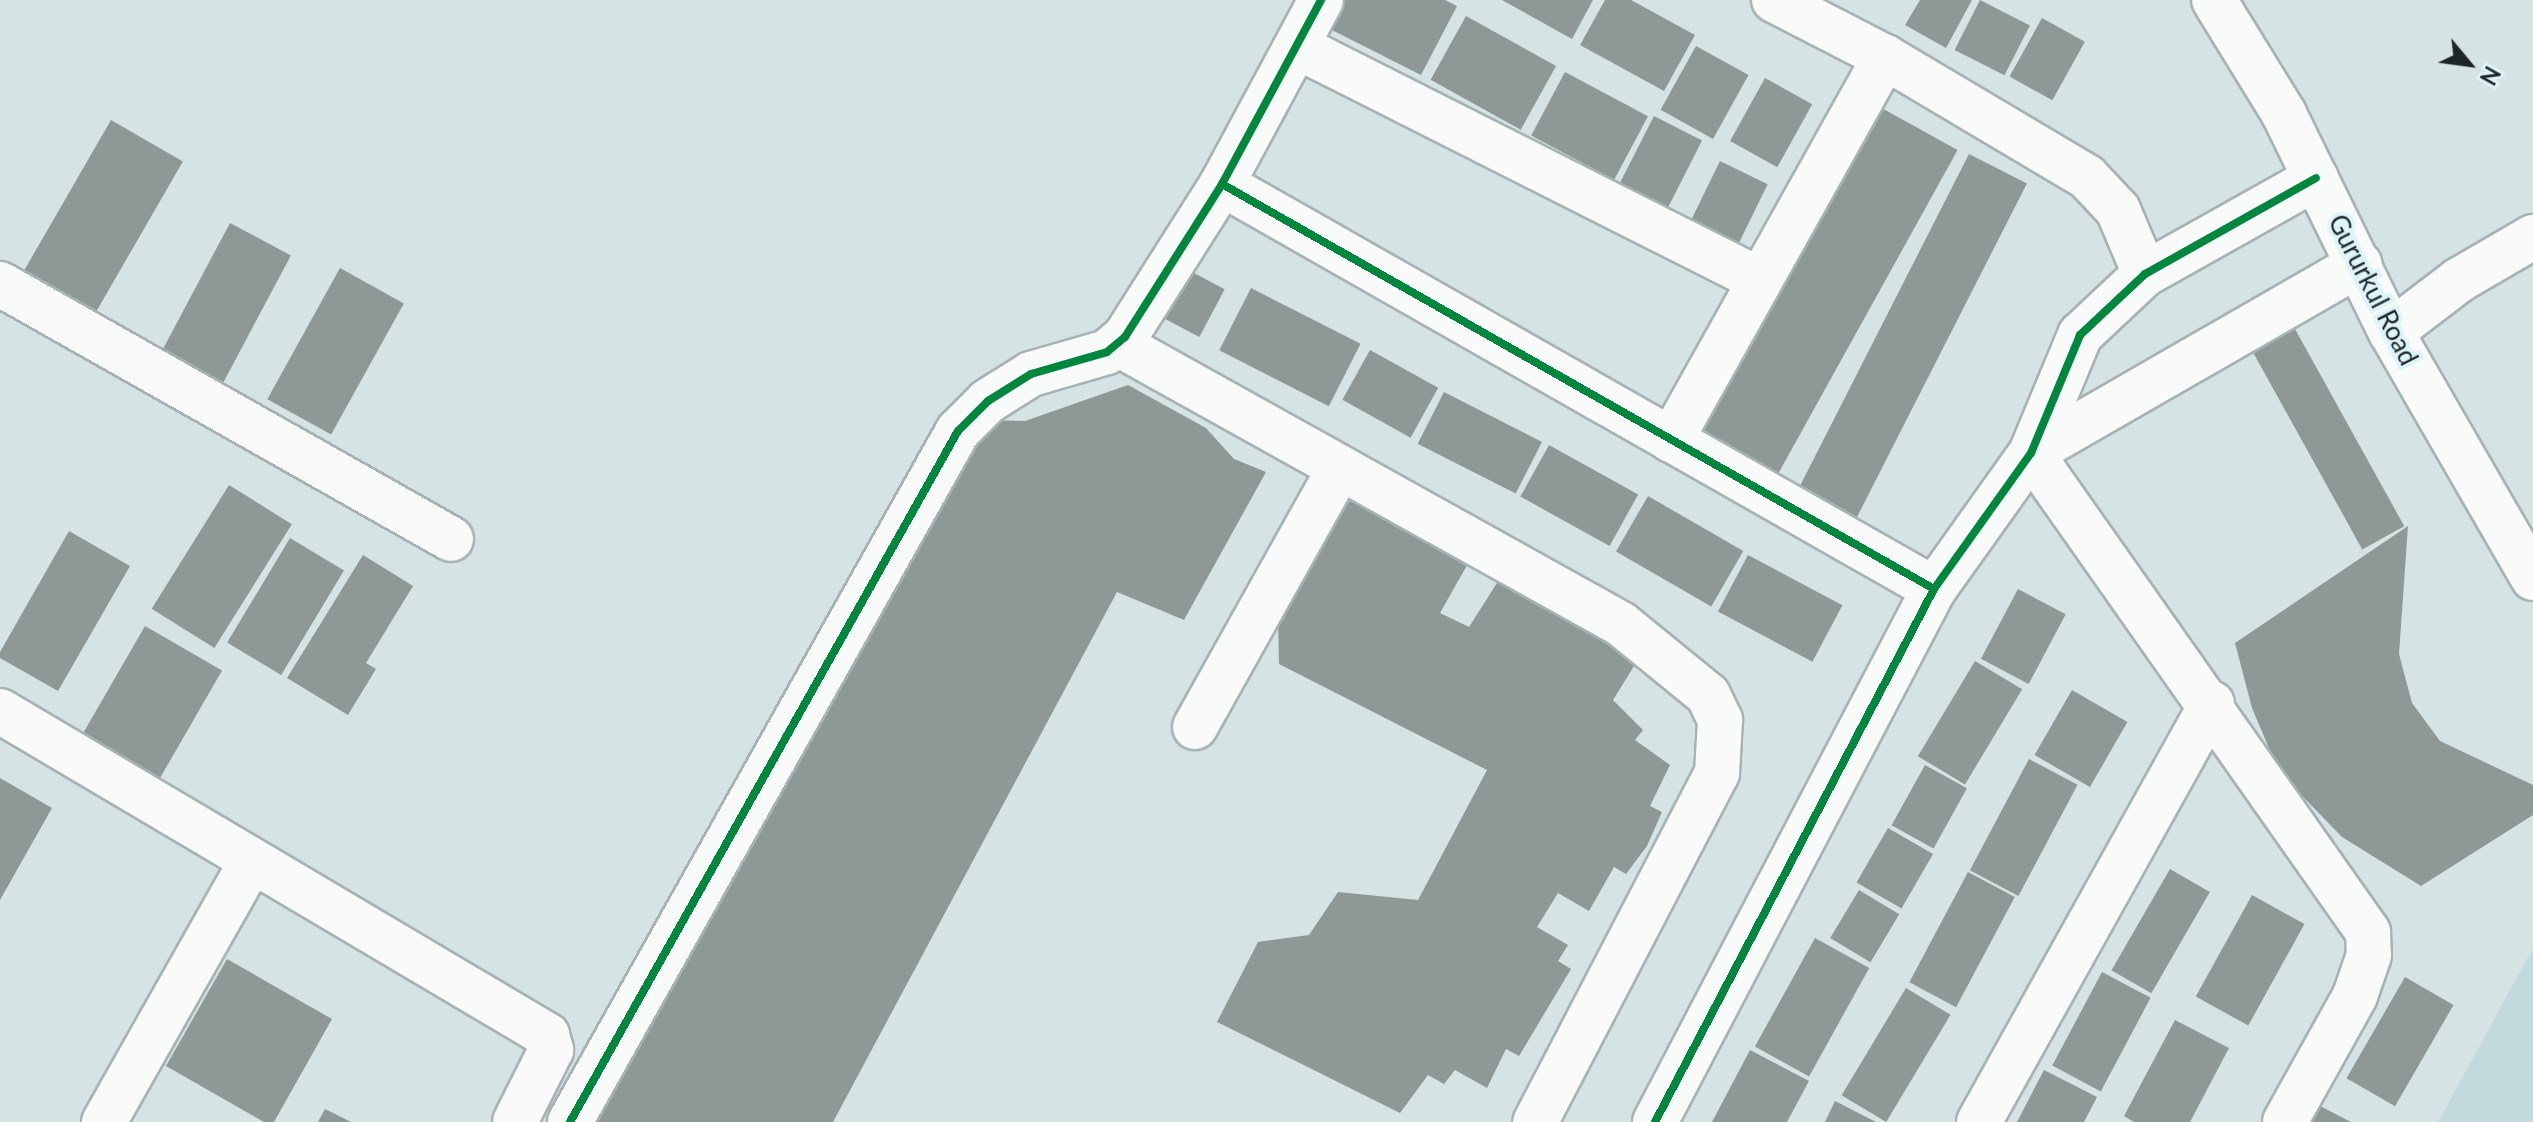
<!DOCTYPE html>
<html>
<head>
<meta charset="utf-8">
<style>
	body { margin:0 }
	#map { position:relative; width:2533px; height:1122px; overflow:hidden; background:#d6e3e5; font-family:Lato,sans-serif }
	div>[style] { position:absolute }
	.built>* { inset:0; background:#c2d9dd }
	.building>* { inset:0; background:#8d9897; transform-origin:0 0 }
	.roads { filter:drop-shadow(2px 0 #a7b2b4) drop-shadow(-2px 0 #a7b2b4) drop-shadow(0 2px #a7b2b4) drop-shadow(0 -2px #a7b2b4) }
	.minor>* { height:44px; margin:-22px; padding:0 22px; transform-origin:22px; border-radius:22px; background:#f9fbfb }
	.cycleway>* { height:8px; margin:-4px; padding:0 4px; transform-origin:4px; border-radius:4px; background:#00873e }
	span { translate:-50% -50%; white-space:nowrap; text-align:center; line-height:1.15; -webkit-text-stroke:8px #ddf4f9; paint-order:stroke }
	.street-label { font-size:26px; color:#1d2527 }
	.north { position:absolute; left:2429px; top:24px; width:80px; height:80px; -webkit-text-stroke:6px #ddf4f9; paint-order:stroke; rotate:119deg; font-size:22px; font-weight:700; line-height:32px; text-align:center; color:#1d2527 }
	.north::after { content:''; display:block; margin:auto; width:28px; height:36px; background:#1d2527; clip-path:polygon(50% 0,100% 100%,50% 72%,0 100%) }
</style>
</head>
<body>
<div id="map">
	<div class="built">
		<div style="clip-path:polygon(2533px 948px,2533px 1122px,2438px 1122px)"></div>
	</div>
	<div class="building">
		<div style="clip-path:polygon(1332px 0,1445px 0,1457px 6px,1421px 75px,1320px 24px)"></div>
		<div style="clip-path:polygon(1502px 0,1593px 0,1572px 39px)"></div>
		<div style="clip-path:polygon(1605px 0,1631px 0,1695px 35px,1664px 91px,1580px 45px)"></div>
		<div style="clip-path:polygon(1920px 0,1972px 0,1946px 48px,1905px 25px)"></div>
		<div style="left:1980px;top:0;width:56px;height:56px;rotate:27deg"></div>
		<div style="left:1466px;top:16px;width:103px;height:73px;rotate:29deg"></div>
		<div style="left:2042px;top:18px;width:49px;height:67px;rotate:29deg"></div>
		<div style="left:1696px;top:46px;width:60px;height:73px;rotate:29deg"></div>
		<div style="left:1565px;top:72px;width:94px;height:72px;rotate:28deg"></div>
		<div style="left:1765px;top:78px;width:54px;height:72px;rotate:29deg"></div>
		<div style="left:1878px;top:106px;width:91px;height:380px;rotate:29deg"></div>
		<div style="left:1654px;top:116px;width:54px;height:76px;rotate:27deg"></div>
		<div style="left:111px;top:120px;width:83px;height:181px;rotate:30deg"></div>
		<div style="left:1969px;top:154px;width:65px;height:375px;rotate:27deg"></div>
		<div style="left:1720px;top:161px;width:53px;height:68px;rotate:26deg"></div>
		<div style="left:230px;top:223px;width:69px;height:157px;rotate:28deg"></div>
		<div style="left:1177px;top:264px;width:54px;height:54px;rotate:28deg"></div>
		<div style="left:340px;top:268px;width:73px;height:150px;rotate:29deg"></div>
		<div style="left:1251px;top:288px;width:123px;height:70px;rotate:27deg"></div>
		<div style="left:2285px;top:311px;width:246px;height:48px;rotate:61deg"></div>
		<div style="left:1370px;top:350px;width:78px;height:57px;rotate:29deg"></div>
		<div style="clip-path:polygon(1128px 385px,1206px 428px,1234px 459px,1266px 472px,1184px 620px,1117px 592px,833px 1122px,583px 1122px,972px 420px,1025px 421px)"></div>
		<div style="left:1444px;top:392px;width:110px;height:58px;rotate:27deg"></div>
		<div style="left:1549px;top:445px;width:102px;height:59px;rotate:29deg"></div>
		<div style="left:229px;top:485px;width:74px;height:146px;rotate:32deg"></div>
		<div style="left:1648px;top:496px;width:110px;height:64px;rotate:30deg"></div>
		<div style="clip-path:polygon(1350px 501px,1470px 560px,1440px 613px,1469px 627px,1502px 575px,1644px 650px,1613px 700px,1643px 730px,1635px 740px,1670px 765px,1650px 806px,1662px 812px,1647px 846px,1626px 874px,1614px 867px,1589px 911px,1558px 893px,1537px 927px,1568px 945px,1558px 961px,1571px 969px,1519px 1056px,1506px 1049px,1487px 1088px,1455px 1070px,1444px 1084px,1428px 1075px,1400px 1113px,1217px 1022px,1258px 942px,1309px 935px,1338px 892px,1418px 900px,1487px 770px,1279px 664px,1278px 616px,1298px 573px)"></div>
		<div style="clip-path:polygon(2408px 526px,2399px 654px,2412px 703px,2440px 741px,2533px 785px,2533px 815px,2421px 886px,2342px 837px,2279px 772px,2252px 708px,2235px 643px)"></div>
		<div style="clip-path:polygon(69px 531px,130px 566px,58px 691px,0 658px,0 652px)"></div>
		<div style="left:290px;top:538px;width:63px;height:122px;rotate:31deg"></div>
		<div style="clip-path:polygon(363px 555px,413px 586px,366px 663px,376px 669px,348px 715px,287px 678px)"></div>
		<div style="left:1748px;top:555px;width:107px;height:64px;rotate:28deg"></div>
		<div style="left:2018px;top:589px;width:54px;height:79px;rotate:28deg"></div>
		<div style="left:145px;top:626px;width:89px;height:127px;rotate:30deg"></div>
		<div style="left:1975px;top:661px;width:55px;height:111px;rotate:31deg"></div>
		<div style="left:2072px;top:690px;width:64px;height:75px;rotate:30deg"></div>
		<div style="left:2029px;top:759px;width:55px;height:126px;rotate:28deg"></div>
		<div style="left:1925px;top:765px;width:48px;height:69px;rotate:29deg"></div>
		<div style="clip-path:polygon(0 778px,52px 808px,0 900px)"></div>
		<div style="left:1888px;top:828px;width:52px;height:63px;rotate:30deg"></div>
		<div style="left:2170px;top:869px;width:46px;height:117px;rotate:30deg"></div>
		<div style="left:1968px;top:872px;width:53px;height:125px;rotate:28deg"></div>
		<div style="left:1859px;top:890px;width:47px;height:56px;rotate:31deg"></div>
		<div style="left:2252px;top:895px;width:60px;height:116px;rotate:29deg"></div>
		<div style="left:1815px;top:938px;width:62px;height:124px;rotate:29deg"></div>
		<div style="clip-path:polygon(227px 959px,332px 1019px,274px 1122px,264px 1122px,166px 1066px)"></div>
		<div style="left:2102px;top:972px;width:55px;height:106px;rotate:28deg"></div>
		<div style="left:2405px;top:977px;width:56px;height:117px;rotate:30deg"></div>
		<div style="left:1906px;top:988px;width:52px;height:125px;rotate:31deg"></div>
		<div style="clip-path:polygon(2175px 1020px,2229px 1048px,2190px 1122px,2134px 1122px,2124px 1116px)"></div>
		<div style="clip-path:polygon(1750px 1050px,1809px 1081px,1787px 1122px,1712px 1122px)"></div>
		<div style="clip-path:polygon(2044px 1070px,2097px 1097px,2084px 1122px,2017px 1122px)"></div>
		<div style="clip-path:polygon(1835px 1101px,1876px 1122px,1825px 1122px)"></div>
		<div style="clip-path:polygon(2320px 1106px,2351px 1122px,2312px 1122px)"></div>
		<div style="clip-path:polygon(325px 1109px,351px 1122px,318px 1122px)"></div>
	</div>
	<div class="roads">
		<div class="minor">
			<div style="left:1774px;top:0;width:125px;rotate:27.2deg"></div>
			<div style="left:1885px;top:57px;width:235px;rotate:30.7deg"></div>
			<div style="left:2087px;top:177px;width:45px;rotate:46.8deg"></div>
			<div style="left:2118px;top:210px;width:69px;rotate:67.1deg"></div>
			<div style="left:2214px;top:0;width:134px;rotate:58.4deg"></div>
			<div style="left:2284px;top:114px;width:243px;rotate:63.9deg"></div>
			<div style="left:2391px;top:332px;width:284px;rotate:60deg"></div>
			<div style="left:1298px;top:47px;width:517px;rotate:26.76deg"></div>
			<div style="left:1222px;top:184px;width:819px;rotate:29.63deg"></div>
			<div style="left:0;top:284px;width:518px;rotate:29.48deg"></div>
			<div style="left:2391px;top:332px;width:86px;rotate:-37.4deg"></div>
			<div style="left:2459px;top:280px;width:86px;rotate:-30.2deg"></div>
			<div style="left:1118px;top:344px;width:576px;rotate:29.1deg"></div>
			<div style="left:1621px;top:624px;width:112px;rotate:39.2deg"></div>
			<div style="left:1708px;top:695px;width:28px;rotate:64deg"></div>
			<div style="left:1720px;top:720px;width:53px;rotate:93.2deg"></div>
			<div style="left:1717px;top:773px;width:394px;rotate:117.5deg"></div>
			<div style="left:1671px;top:440px;width:439px;rotate:-60.8deg"></div>
			<div style="left:2031px;top:453px;width:586px;rotate:54.87deg"></div>
			<div style="left:2368px;top:932px;width:23px;rotate:88deg"></div>
			<div style="left:2369px;top:955px;width:43px;rotate:108.9deg"></div>
			<div style="left:2355px;top:996px;width:144px;rotate:119.1deg"></div>
			<div style="left:2031px;top:453px;width:379px;rotate:-29.9deg"></div>
			<div style="left:0;top:711px;width:636px;rotate:30.64deg"></div>
			<div style="left:547px;top:1035px;width:16px;rotate:75deg"></div>
			<div style="left:551px;top:1050px;width:80px;rotate:116.6deg"></div>
			<div style="left:1195px;top:727px;width:297px;rotate:-60.8deg"></div>
			<div style="left:104px;top:1122px;width:299px;rotate:-60.5deg"></div>
			<div style="left:570px;top:1122px;width:792px;rotate:-60.69deg"></div>
			<div style="left:958px;top:431px;width:42px;rotate:-45deg"></div>
			<div style="left:988px;top:401px;width:51px;rotate:-32.1deg"></div>
			<div style="left:1031px;top:374px;width:79px;rotate:-16.1deg"></div>
			<div style="left:1107px;top:352px;width:23px;rotate:-40deg"></div>
			<div style="left:1125px;top:337px;width:181px;rotate:-57.6deg"></div>
			<div style="left:1222px;top:184px;width:209px;rotate:-61.7deg"></div>
			<div style="left:1655px;top:1122px;width:602px;rotate:-62.37deg"></div>
			<div style="left:1934px;top:589px;width:167px;rotate:-54.5deg"></div>
			<div style="left:2031px;top:453px;width:128px;rotate:-67.4deg"></div>
			<div style="left:2080px;top:335px;width:89px;rotate:-43.2deg"></div>
			<div style="left:2145px;top:274px;width:196px;rotate:-29.3deg"></div>
			<div style="left:1979px;top:1122px;width:479px;rotate:-60.9deg"></div>
		</div>
	</div>
	<div class="cycleway">
		<div style="left:1222px;top:184px;width:819px;rotate:29.63deg"></div>
		<div style="left:570px;top:1122px;width:792px;rotate:-60.69deg"></div>
		<div style="left:958px;top:431px;width:42px;rotate:-45deg"></div>
		<div style="left:988px;top:401px;width:51px;rotate:-32.1deg"></div>
		<div style="left:1031px;top:374px;width:79px;rotate:-16.1deg"></div>
		<div style="left:1107px;top:352px;width:23px;rotate:-40deg"></div>
		<div style="left:1125px;top:337px;width:181px;rotate:-57.6deg"></div>
		<div style="left:1222px;top:184px;width:209px;rotate:-61.7deg"></div>
		<div style="left:1655px;top:1122px;width:602px;rotate:-62.37deg"></div>
		<div style="left:1934px;top:589px;width:167px;rotate:-54.5deg"></div>
		<div style="left:2031px;top:453px;width:128px;rotate:-67.4deg"></div>
		<div style="left:2080px;top:335px;width:89px;rotate:-43.2deg"></div>
		<div style="left:2145px;top:274px;width:196px;rotate:-29.3deg"></div>
	</div>
	<div class="street-label">
		<span style="left:2373px;top:290px;rotate:63deg">Gururkul Road</span>
	</div>
	<div class="north">N</div>
</div>
</body>
</html>
